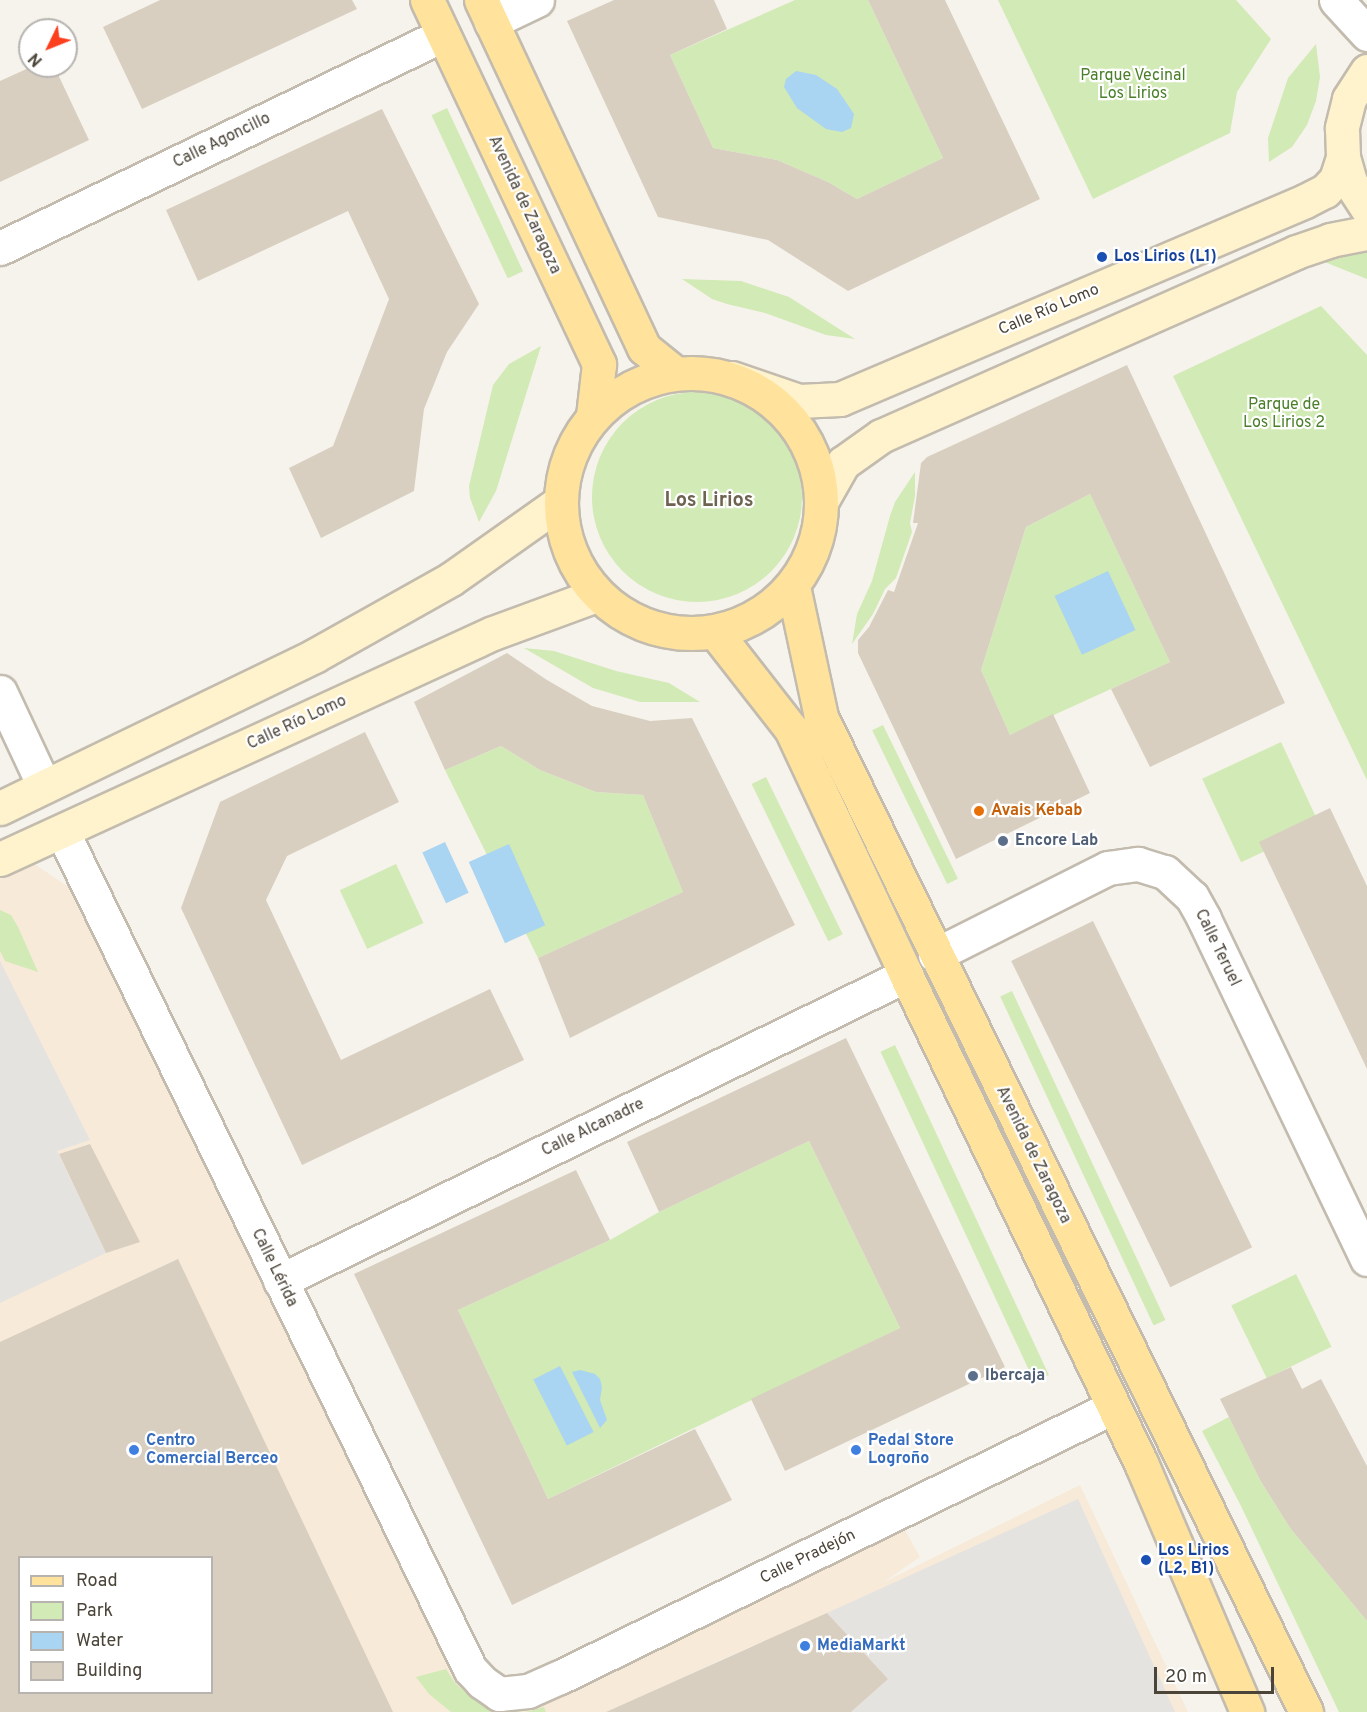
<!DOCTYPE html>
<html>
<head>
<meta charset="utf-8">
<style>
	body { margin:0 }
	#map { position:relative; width:1367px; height:1712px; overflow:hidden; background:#f6f3ec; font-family:Overpass,sans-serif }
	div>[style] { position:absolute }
	.commercial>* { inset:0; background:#f7ead8 }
	.green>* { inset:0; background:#d2eab5; transform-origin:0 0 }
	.round { border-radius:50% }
	.parking>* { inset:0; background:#e5e3e0 }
	.water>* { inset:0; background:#a9d4f2; transform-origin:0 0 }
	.building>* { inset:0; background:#d8cfc1; transform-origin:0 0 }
	.roads { filter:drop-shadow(2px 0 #c2bbae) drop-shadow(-2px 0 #c2bbae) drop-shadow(0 2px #c2bbae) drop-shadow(0 -2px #c2bbae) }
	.street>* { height:33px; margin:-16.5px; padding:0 16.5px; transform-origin:16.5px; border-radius:16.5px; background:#fff }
	.secondary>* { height:33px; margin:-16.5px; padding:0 16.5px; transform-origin:16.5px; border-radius:16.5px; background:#fff3cd }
	.primary>* { height:33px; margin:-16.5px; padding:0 16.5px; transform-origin:16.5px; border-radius:16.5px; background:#ffe39c }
	.primary>.ring { margin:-16.5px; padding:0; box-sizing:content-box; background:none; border:33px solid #ffe39c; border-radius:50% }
	.dots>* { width:16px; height:16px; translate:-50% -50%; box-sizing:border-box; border:3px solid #fff; border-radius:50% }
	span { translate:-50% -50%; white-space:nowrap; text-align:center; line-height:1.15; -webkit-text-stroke:4.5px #fff; paint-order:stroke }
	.park-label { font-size:16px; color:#4a7f2a }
	.street-label { font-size:16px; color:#4b4439 }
	.transit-label { font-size:16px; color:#164399; font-weight:700 }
	.left { translate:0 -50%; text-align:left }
	.food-label { font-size:16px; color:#c56008; font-weight:700 }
	.service-label { font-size:16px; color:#4e5e75; font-weight:700 }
	.shop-label { font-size:16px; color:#366cbe; font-weight:700 }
	.quarter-label { font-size:20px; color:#6e6250; font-weight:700 }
	.legend { position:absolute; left:18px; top:1556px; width:195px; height:138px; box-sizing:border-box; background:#fff; border:2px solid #b7b4b0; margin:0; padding:8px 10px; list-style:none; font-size:18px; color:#4b4439 }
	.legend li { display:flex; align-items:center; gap:12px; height:30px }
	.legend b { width:30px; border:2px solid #b7b4b0 }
	.north { position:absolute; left:18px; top:18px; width:60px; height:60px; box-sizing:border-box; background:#fff; border:2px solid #b7b4b0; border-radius:50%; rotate:227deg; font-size:16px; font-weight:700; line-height:24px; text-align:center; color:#4b4439 }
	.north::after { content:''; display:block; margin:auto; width:21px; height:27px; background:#fc3f1d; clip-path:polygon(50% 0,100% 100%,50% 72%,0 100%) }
	.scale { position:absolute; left:1154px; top:1667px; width:120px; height:27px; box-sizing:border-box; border:3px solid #4b4439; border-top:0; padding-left:8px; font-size:18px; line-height:21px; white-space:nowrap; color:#4b4439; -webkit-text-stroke:4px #fff; paint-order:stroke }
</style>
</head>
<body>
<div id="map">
	<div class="commercial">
		<div style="clip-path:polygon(evenodd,33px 863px,101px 909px,499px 1694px,896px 1514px,920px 1557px,884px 1582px,1080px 1485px,1188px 1712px,623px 1712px,763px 1641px,606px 1712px,0 1712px,0 879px,33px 863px,20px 1558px,212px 1558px,212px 1692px,20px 1692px,20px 1558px)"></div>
	</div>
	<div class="green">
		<div style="clip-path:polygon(795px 0,868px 0,943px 158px,857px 199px,828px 182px,777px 160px,713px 148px,670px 55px)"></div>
		<div style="clip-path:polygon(998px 0,1236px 0,1271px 39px,1237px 92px,1230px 133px,1093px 199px)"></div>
		<div style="clip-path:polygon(1316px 44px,1320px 77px,1316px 101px,1307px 125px,1292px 147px,1269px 162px,1268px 138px,1288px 78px)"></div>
		<div style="left:447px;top:108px;width:180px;height:17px;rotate:65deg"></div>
		<div style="clip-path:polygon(1367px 252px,1367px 279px,1322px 261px,1351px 253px)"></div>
		<div style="clip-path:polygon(682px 279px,741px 281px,789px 297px,855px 339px,826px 335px,765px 313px,727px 304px,712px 299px)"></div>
		<div style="clip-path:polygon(1321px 306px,1367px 355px,1367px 780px,1173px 376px)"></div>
		<div style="clip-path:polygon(541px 346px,496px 491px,479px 522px,470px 498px,469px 486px,493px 385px,509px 364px)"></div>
		<div class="round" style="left:592px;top:392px;width:210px;height:210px"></div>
		<div style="clip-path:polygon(915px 472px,915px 496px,910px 523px,912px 532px,896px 578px,885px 589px,873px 614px,852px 644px,857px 614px,872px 581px,890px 516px,895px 502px)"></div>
		<div style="clip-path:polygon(1090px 494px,1170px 662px,1010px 735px,981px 670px,1026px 527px)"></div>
		<div style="clip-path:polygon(524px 648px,554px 651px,616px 671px,669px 683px,700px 702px,640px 702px,593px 688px)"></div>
		<div style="left:883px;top:725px;width:171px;height:12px;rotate:64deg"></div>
		<div style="left:1281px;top:742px;width:92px;height:87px;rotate:65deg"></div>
		<div style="clip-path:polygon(501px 746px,540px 770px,596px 792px,643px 795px,683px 892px,538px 958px,445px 770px)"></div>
		<div style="left:766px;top:777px;width:175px;height:16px;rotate:64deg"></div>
		<div style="left:396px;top:864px;width:65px;height:62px;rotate:65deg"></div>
		<div style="clip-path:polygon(0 910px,11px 915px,18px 927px,38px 972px,5px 961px,0 951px)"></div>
		<div style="left:1012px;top:991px;width:363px;height:13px;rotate:65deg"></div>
		<div style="left:895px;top:1045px;width:364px;height:16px;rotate:65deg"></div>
		<div style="clip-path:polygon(809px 1141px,900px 1328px,548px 1499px,458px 1310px,610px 1240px,659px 1212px)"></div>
		<div style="left:1296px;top:1274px;width:81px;height:72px;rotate:64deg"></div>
		<div style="clip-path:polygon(1229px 1417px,1260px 1480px,1290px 1528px,1367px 1621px,1367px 1712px,1339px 1712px,1241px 1506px,1202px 1431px)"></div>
		<div style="clip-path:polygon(446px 1669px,455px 1683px,471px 1697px,492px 1708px,526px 1712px,544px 1707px,546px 1712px,451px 1712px,429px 1694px,416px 1677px)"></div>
	</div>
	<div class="parking">
		<div style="clip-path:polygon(0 961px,90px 1140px,57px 1151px,106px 1253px,0 1303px)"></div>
		<div style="clip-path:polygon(1078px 1499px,1175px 1712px,851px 1712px,888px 1679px,827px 1613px)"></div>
	</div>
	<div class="water">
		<div style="clip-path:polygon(796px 71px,816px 75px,837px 89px,854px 114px,851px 128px,842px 132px,826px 129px,797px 108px,784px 87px,786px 79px)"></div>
		<div style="left:1108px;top:571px;width:65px;height:59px;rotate:65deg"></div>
		<div style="left:445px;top:842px;width:56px;height:25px;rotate:65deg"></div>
		<div style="left:509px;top:844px;width:89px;height:44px;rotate:66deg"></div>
		<div style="left:560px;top:1366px;width:74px;height:30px;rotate:63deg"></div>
		<div style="clip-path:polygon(580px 1370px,595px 1374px,600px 1379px,602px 1387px,600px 1400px,607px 1420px,600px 1428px,572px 1372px)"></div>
	</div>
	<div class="building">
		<div style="clip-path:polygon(160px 0,352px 0,357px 9px,142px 109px,103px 27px)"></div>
		<div style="clip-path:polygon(614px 0,714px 0,727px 29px,670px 55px,713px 148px,777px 160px,828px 182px,857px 199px,943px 158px,868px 0,945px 0,1040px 199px,848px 291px,768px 240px,658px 217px,567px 21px)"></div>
		<div style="clip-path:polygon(33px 66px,54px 66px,89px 140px,0 182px,0 81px)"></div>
		<div style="clip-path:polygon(382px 109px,479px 304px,447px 352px,424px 409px,414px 491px,321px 538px,289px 468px,333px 446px,389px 299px,348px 211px,198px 281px,166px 210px)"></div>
		<div style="clip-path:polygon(1127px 365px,1285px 703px,1150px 767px,1111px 689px,1170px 662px,1090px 494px,1026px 527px,981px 670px,1010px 735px,1053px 714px,1090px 793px,956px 859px,858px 653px,858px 640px,869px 627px,888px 590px,894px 592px,918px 523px,913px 523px,921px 463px,927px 457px)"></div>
		<div style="clip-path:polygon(507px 653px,547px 680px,592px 706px,650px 721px,692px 718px,795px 925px,570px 1038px,538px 958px,683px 892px,643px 795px,596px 792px,540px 770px,501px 746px,445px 770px,414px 702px)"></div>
		<div style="clip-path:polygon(365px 732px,399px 802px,287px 856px,266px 900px,341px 1060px,490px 989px,524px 1060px,302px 1165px,181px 908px,220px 802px)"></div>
		<div style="clip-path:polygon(1330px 808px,1367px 886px,1367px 1069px,1259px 842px)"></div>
		<div style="left:1093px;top:921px;width:363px;height:91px;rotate:64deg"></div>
		<div style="clip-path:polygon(846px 1038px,1005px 1367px,785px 1471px,751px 1399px,900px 1328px,809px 1141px,659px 1212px,627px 1142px)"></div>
		<div style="clip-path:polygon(90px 1144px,140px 1242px,106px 1253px,59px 1154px)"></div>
		<div style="clip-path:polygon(576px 1170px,610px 1240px,458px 1310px,548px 1499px,695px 1429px,732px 1500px,512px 1605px,354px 1274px)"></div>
		<div style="clip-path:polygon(evenodd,178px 1259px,393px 1712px,0 1712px,0 1342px,178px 1259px,20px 1558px,212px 1558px,212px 1692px,20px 1692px,20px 1558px)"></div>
		<div style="clip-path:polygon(1291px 1367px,1302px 1389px,1321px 1379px,1367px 1466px,1367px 1621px,1290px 1528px,1260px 1480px,1220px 1399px)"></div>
		<div style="clip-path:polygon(827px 1613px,888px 1679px,851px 1712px,606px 1712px)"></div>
	</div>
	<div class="roads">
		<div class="street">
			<div style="left:1336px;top:0;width:46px;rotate:47.6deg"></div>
			<div style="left:491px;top:22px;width:51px;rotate:-25.6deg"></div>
			<div style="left:0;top:248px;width:492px;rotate:-25.7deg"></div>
			<div style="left:0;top:692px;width:104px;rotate:64.9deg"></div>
			<div style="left:62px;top:831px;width:932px;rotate:64.04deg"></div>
			<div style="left:470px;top:1669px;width:18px;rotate:47deg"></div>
			<div style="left:482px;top:1682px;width:21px;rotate:35deg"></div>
			<div style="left:499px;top:1694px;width:29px;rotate:-6deg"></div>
			<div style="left:528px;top:1691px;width:35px;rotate:-24deg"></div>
			<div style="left:560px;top:1677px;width:615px;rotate:-26.02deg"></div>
			<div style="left:935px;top:955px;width:194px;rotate:-26.7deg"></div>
			<div style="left:1108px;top:868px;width:30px;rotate:-8deg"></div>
			<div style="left:1138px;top:864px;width:28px;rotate:17deg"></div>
			<div style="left:1165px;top:872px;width:37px;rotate:43deg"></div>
			<div style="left:1192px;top:897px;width:25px;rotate:61deg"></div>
			<div style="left:1204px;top:919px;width:377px;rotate:64.4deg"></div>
			<div style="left:280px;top:1281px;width:697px;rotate:-26.05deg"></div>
		</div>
		<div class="secondary">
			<div style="left:1367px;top:71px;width:33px;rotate:123deg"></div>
			<div style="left:1349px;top:99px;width:30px;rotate:104deg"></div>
			<div style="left:1342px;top:128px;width:29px;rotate:88deg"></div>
			<div style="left:1343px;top:157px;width:26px;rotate:74deg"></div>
			<div style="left:1350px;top:182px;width:31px;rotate:57deg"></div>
			<div style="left:732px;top:378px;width:71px;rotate:18.9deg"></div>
			<div style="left:799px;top:401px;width:41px;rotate:-2.8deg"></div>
			<div style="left:840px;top:399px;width:505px;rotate:-23.06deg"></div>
			<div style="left:1305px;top:201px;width:22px;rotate:-27deg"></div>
			<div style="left:1325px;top:191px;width:16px;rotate:-47deg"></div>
			<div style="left:1336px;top:179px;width:23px;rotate:-72deg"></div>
			<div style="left:822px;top:500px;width:43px;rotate:-60.4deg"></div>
			<div style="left:843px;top:463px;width:47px;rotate:-35.4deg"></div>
			<div style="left:881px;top:436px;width:454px;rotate:-23.9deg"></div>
			<div style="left:1296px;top:252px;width:36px;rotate:-19deg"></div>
			<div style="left:1330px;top:240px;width:38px;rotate:-11deg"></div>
			<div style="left:0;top:808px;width:349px;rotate:-25.8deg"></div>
			<div style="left:314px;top:656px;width:157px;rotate:-29.3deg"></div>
			<div style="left:451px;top:579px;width:133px;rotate:-35.2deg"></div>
			<div style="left:0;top:859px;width:542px;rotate:-24.63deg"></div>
			<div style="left:493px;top:633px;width:111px;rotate:-20.1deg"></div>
		</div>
		<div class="primary">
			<div style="left:427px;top:0;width:403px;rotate:64.7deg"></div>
			<div style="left:599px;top:364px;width:52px;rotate:96.6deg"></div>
			<div style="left:481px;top:0;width:384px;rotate:64.9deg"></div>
			<div style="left:644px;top:348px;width:40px;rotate:39deg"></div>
			<div class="ring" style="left:561px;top:373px;width:227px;height:227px"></div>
			<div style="left:793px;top:586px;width:134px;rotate:77.9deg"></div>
			<div style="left:821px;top:717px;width:1107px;rotate:64.01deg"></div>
			<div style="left:716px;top:633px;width:122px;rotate:52deg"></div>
			<div style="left:791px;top:729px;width:272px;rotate:64.9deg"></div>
			<div style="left:906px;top:975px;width:542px;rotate:64.29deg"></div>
			<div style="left:1141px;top:1463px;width:271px;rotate:66.9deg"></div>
		</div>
	</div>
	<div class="dots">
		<div style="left:1102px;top:257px;background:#1a4fb4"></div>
		<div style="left:979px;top:811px;background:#e8710a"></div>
		<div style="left:1003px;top:841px;background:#5c6f8a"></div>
		<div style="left:973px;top:1376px;background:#5c6f8a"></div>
		<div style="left:134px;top:1450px;background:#3f7fe0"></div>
		<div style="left:856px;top:1450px;background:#3f7fe0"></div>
		<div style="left:1146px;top:1560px;background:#1a4fb4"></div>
		<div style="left:805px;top:1646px;background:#3f7fe0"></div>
	</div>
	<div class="park-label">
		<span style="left:1133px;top:85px">Parque Vecinal<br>Los Lirios</span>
		<span style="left:1284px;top:414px">Parque de<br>Los Lirios 2</span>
	</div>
	<div class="street-label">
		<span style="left:222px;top:141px;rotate:-26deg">Calle Agoncillo</span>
		<span style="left:524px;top:205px;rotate:65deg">Avenida de Zaragoza</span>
		<span style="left:1049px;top:310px;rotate:-23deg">Calle Río Lomo</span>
		<span style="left:297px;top:723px;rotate:-25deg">Calle Río Lomo</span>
		<span style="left:1217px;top:948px;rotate:64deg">Calle Teruel</span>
		<span style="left:593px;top:1128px;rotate:-26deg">Calle Alcanadre</span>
		<span style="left:1033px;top:1155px;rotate:64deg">Avenida de Zaragoza</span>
		<span style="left:274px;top:1268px;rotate:64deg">Calle Lérida</span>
		<span style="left:808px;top:1557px;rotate:-26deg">Calle Pradejón</span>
	</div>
	<div class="transit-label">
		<span class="left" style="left:1114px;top:257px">Los Lirios (L1)</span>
		<span class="left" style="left:1158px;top:1560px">Los Lirios<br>(L2, B1)</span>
	</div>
	<div class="food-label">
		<span class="left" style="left:991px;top:811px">Avais Kebab</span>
	</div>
	<div class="service-label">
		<span class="left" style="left:1015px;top:841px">Encore Lab</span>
		<span class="left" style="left:985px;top:1376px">Ibercaja</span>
	</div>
	<div class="shop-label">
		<span class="left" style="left:146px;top:1450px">Centro<br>Comercial Berceo</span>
		<span class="left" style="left:868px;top:1450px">Pedal Store<br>Logroño</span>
		<span class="left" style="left:817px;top:1646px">MediaMarkt</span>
	</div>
	<div class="quarter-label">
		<span style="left:709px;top:501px">Los Lirios</span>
	</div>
	<ul class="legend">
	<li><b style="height:8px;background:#ffe39c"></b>Road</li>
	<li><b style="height:16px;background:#d2eab5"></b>Park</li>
	<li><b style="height:16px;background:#a9d4f2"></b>Water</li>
	<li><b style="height:16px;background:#d8cfc1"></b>Building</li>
	</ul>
	<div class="north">N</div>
	<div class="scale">20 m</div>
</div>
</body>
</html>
